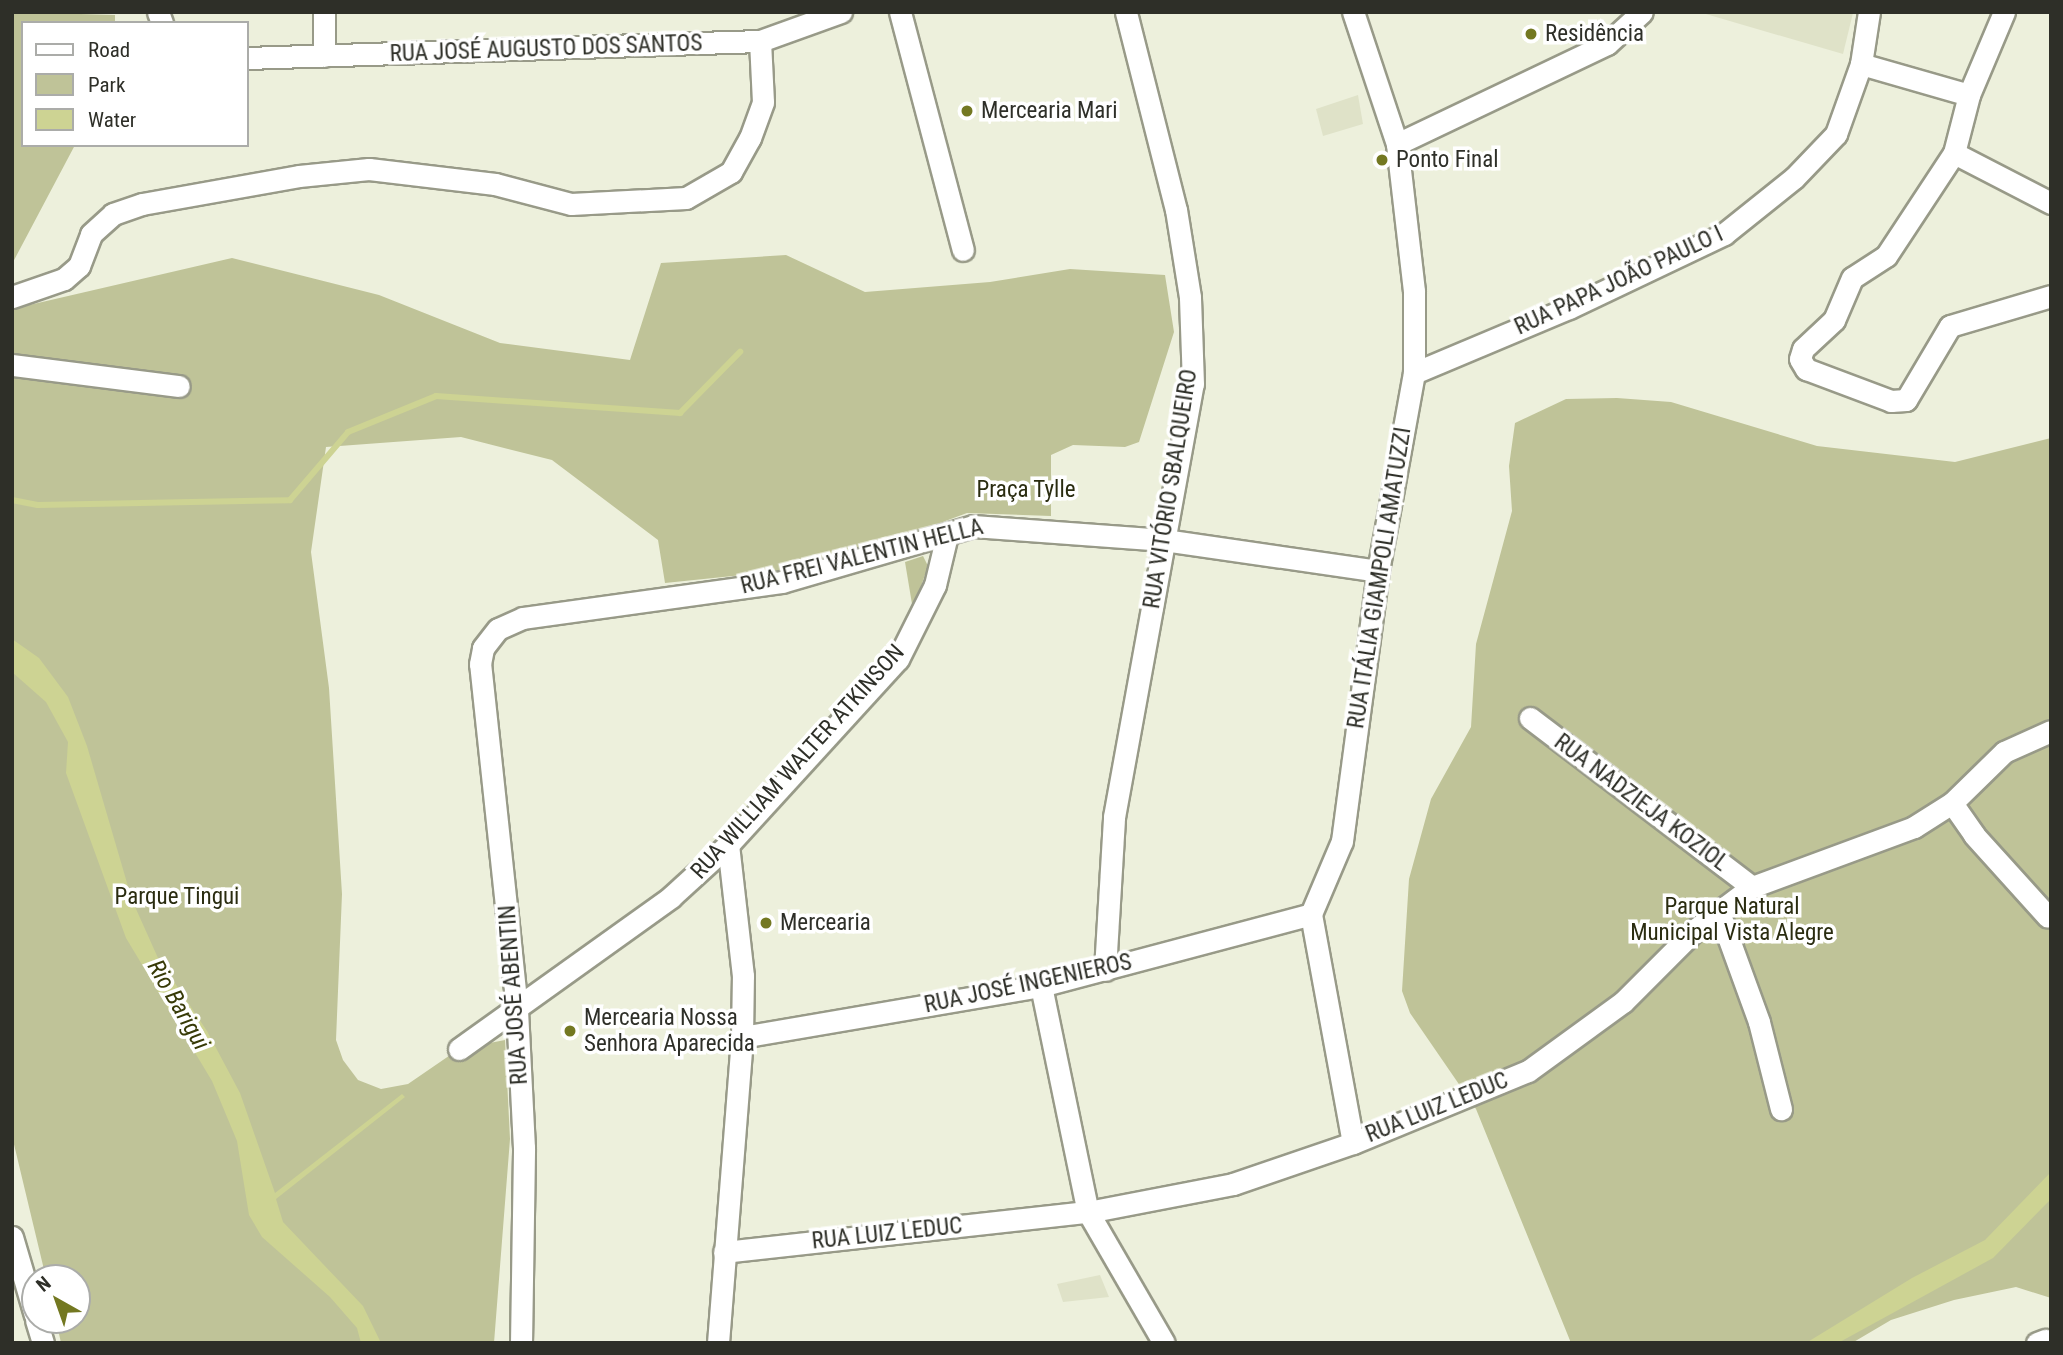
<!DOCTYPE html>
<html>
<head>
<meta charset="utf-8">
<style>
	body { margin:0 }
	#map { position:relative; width:2063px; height:1355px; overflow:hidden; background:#edf0dc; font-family:"Roboto Condensed",sans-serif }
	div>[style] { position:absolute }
	.built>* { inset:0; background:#dfe2c8 }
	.green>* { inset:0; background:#bfc398 }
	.water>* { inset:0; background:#cdd393 }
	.stream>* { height:6px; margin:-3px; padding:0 3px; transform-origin:3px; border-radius:3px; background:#cdd393 }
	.roads { filter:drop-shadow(2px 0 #989a88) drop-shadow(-2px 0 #989a88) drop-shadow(0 2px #989a88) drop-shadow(0 -2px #989a88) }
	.minor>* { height:21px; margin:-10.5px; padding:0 10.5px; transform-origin:10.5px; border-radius:10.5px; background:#fff }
	.dots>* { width:19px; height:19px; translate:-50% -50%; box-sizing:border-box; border:4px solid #fff; border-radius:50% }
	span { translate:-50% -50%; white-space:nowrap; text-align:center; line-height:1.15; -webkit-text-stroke:7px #fff; paint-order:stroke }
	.poi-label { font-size:23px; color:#2e2f28 }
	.left { translate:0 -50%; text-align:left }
	.street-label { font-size:23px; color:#2e2f28 }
	.park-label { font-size:23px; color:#2a2c10 }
	.water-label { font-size:24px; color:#373a07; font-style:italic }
	.frame { position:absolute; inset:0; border:14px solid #2e2f28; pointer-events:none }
	.legend { position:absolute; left:21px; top:21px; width:228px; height:126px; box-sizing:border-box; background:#fff; border:2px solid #abaca9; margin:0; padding:9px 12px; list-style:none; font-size:21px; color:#2e2f28 }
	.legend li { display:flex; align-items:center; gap:14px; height:35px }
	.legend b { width:35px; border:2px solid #abaca9 }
	.north { position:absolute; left:21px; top:1264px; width:70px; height:70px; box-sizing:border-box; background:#fff; border:2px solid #abaca9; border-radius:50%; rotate:320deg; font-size:19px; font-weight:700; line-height:28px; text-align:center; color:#2e2f28 }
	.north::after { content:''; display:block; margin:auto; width:24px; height:32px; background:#737821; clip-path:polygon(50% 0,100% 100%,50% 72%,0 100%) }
</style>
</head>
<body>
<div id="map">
	<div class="built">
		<div style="clip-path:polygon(1699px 12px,1848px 12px,1853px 13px,1843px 54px)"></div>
		<div style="clip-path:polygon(1358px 95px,1363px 124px,1323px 136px,1316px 109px)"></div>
		<div style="clip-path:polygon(1100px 1275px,1109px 1297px,1063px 1302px,1057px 1284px)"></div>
	</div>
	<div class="green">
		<div style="clip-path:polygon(12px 12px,115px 15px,115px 23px,23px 23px,23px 145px,75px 145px,12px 264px)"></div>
		<div style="clip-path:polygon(786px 255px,865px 292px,990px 282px,1070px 269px,1165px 275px,1174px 332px,1139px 442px,1125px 447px,1073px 445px,1051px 455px,1051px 516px,967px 513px,875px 547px,782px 571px,665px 583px,658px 540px,552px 460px,461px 437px,326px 447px,311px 552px,329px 688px,342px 894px,336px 1040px,343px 1060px,358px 1080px,381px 1089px,408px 1084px,459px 1049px,505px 1040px,510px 1139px,494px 1343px,61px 1343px,56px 1320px,77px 1320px,77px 1278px,46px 1278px,12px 1136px,12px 309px,232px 258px,379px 295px,500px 343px,630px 360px,661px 263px)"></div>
		<div style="clip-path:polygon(1617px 398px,1671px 402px,1817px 446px,1955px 462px,2051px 438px,2051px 1298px,2016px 1287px,1954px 1300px,1891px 1320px,1852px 1343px,1571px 1343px,1476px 1109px,1410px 1013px,1402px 991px,1409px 879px,1431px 799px,1471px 727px,1476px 644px,1512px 511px,1509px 466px,1515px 423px,1566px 399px)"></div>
		<div style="clip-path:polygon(923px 556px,928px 566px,913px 610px,905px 562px)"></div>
	</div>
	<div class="water">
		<div style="clip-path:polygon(12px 639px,39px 658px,68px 697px,87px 746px,132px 900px,158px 958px,207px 1031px,240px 1093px,275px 1193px,402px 1094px,405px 1097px,276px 1199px,283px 1222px,363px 1306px,381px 1343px,361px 1343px,357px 1328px,330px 1297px,262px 1237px,249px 1215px,237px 1141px,212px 1081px,126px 938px,66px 773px,68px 742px,46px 702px,12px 672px)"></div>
		<div style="clip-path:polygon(2051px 1172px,2051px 1199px,1993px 1258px,1838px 1343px,1806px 1343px,1912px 1278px,1985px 1240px)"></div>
	</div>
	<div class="stream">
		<div style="left:12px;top:500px;width:26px;rotate:11deg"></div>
		<div style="left:38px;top:505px;width:252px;rotate:-1.1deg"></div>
		<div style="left:290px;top:500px;width:89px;rotate:-49.5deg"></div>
		<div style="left:348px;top:432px;width:95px;rotate:-22.2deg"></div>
		<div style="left:436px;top:396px;width:245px;rotate:4deg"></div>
		<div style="left:680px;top:413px;width:86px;rotate:-45.5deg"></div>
	</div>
	<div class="roads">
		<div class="minor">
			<div style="left:158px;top:12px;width:12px;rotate:70deg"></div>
			<div style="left:324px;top:12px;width:44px;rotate:90deg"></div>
			<div style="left:900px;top:12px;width:246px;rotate:75.2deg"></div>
			<div style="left:2004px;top:12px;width:90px;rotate:112.9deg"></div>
			<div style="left:1969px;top:95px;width:60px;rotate:104.5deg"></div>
			<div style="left:1954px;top:153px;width:123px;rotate:123.4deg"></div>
			<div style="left:1886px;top:256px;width:40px;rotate:147.1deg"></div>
			<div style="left:1852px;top:278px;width:46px;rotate:113.2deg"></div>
			<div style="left:1834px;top:320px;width:42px;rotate:136.9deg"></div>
			<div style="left:1803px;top:349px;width:10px;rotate:107deg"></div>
			<div style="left:1800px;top:359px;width:12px;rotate:59deg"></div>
			<div style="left:1806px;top:369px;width:91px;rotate:20.6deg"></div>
			<div style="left:1891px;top:401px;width:15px;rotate:-4deg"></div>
			<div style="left:1906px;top:400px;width:86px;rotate:-59.3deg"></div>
			<div style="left:1950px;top:326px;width:105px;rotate:-16.5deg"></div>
			<div style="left:247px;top:58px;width:513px;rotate:-1.9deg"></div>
			<div style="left:760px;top:41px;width:86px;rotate:-19.7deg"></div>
			<div style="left:1861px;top:64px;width:112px;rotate:16deg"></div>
			<div style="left:1397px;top:144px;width:233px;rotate:-25.5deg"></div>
			<div style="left:1607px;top:44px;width:47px;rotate:-42.4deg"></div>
			<div style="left:1954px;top:153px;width:109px;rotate:27.3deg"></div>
			<div style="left:12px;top:297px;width:55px;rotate:-19.1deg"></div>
			<div style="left:64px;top:279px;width:20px;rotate:-41deg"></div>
			<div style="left:79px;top:266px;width:34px;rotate:-69deg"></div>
			<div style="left:91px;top:234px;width:30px;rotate:-42deg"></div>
			<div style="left:113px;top:214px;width:31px;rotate:-19deg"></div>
			<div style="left:142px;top:204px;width:159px;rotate:-10.1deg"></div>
			<div style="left:299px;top:176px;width:70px;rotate:-5.7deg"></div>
			<div style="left:369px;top:169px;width:127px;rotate:6.8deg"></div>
			<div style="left:495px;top:184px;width:79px;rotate:14.7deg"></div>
			<div style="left:571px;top:204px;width:115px;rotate:-3deg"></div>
			<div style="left:686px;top:198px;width:52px;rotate:-30deg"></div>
			<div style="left:731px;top:172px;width:39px;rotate:-61deg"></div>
			<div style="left:750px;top:138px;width:38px;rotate:-70deg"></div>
			<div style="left:763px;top:102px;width:61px;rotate:-92.8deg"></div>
			<div style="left:12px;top:365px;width:168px;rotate:7.2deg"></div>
			<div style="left:1414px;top:373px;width:168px;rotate:-22.8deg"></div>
			<div style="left:1569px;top:308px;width:172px;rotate:-25.5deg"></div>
			<div style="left:1724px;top:234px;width:90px;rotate:-38.7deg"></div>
			<div style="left:1794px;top:178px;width:61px;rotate:-46.3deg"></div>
			<div style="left:1836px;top:134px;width:74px;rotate:-70.3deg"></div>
			<div style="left:1861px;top:64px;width:53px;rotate:-81.3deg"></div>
			<div style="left:1530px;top:718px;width:279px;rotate:37.3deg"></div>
			<div style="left:1952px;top:803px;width:39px;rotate:55deg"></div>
			<div style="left:1974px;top:835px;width:110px;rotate:47.9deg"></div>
			<div style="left:1719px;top:912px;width:117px;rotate:70deg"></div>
			<div style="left:1759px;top:1022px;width:90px;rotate:75.8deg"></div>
			<div style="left:1105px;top:970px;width:153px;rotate:-86.6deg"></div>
			<div style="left:1114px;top:817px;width:440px;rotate:-79.7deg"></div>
			<div style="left:1193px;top:384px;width:87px;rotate:-92deg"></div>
			<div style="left:1190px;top:297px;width:88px;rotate:-99.1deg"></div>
			<div style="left:1176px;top:210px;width:204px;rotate:-104.2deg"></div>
			<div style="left:1041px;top:986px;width:231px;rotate:78.3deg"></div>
			<div style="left:1088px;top:1212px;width:151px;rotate:59.9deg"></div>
			<div style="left:742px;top:1037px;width:303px;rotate:-9.7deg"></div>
			<div style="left:1041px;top:986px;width:279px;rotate:-14.9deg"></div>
			<div style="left:459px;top:1049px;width:261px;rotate:-35.6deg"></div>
			<div style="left:671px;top:897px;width:77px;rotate:-42.4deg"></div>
			<div style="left:728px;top:845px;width:252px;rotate:-47.6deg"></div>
			<div style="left:898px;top:659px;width:83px;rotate:-63.4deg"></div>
			<div style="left:935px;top:585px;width:51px;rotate:-76.5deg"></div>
			<div style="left:1353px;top:1143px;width:233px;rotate:-100.4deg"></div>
			<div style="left:1311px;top:914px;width:79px;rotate:-67deg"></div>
			<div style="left:1342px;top:841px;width:272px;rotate:-82.4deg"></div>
			<div style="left:1378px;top:571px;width:201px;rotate:-79.7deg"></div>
			<div style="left:1414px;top:373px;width:82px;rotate:-90deg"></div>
			<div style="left:1414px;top:291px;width:148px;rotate:-96.6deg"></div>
			<div style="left:1397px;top:144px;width:139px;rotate:-108.4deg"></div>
			<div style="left:12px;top:1237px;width:81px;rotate:73.6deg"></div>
			<div style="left:724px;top:1252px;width:366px;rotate:-6.3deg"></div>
			<div style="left:1088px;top:1212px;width:148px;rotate:-10.9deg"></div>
			<div style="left:1233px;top:1184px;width:127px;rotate:-18.9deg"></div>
			<div style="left:1353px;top:1143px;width:189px;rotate:-22.4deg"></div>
			<div style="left:1528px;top:1071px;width:117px;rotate:-36deg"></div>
			<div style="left:1623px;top:1002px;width:103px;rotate:-45deg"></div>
			<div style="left:1696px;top:929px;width:70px;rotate:-36.9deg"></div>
			<div style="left:1752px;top:887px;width:173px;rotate:-20.3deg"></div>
			<div style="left:1914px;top:827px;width:45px;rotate:-32.3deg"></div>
			<div style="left:1952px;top:803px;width:73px;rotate:-44.4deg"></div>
			<div style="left:2004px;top:752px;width:51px;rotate:-24.1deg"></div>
			<div style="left:36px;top:1320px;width:24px;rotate:73deg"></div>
			<div style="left:521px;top:1343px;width:195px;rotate:-89.1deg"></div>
			<div style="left:524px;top:1148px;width:139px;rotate:-92.9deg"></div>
			<div style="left:517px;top:1009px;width:347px;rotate:-96.1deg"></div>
			<div style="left:480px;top:664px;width:16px;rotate:-79deg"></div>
			<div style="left:483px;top:648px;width:24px;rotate:-52deg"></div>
			<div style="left:498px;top:629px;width:27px;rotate:-24deg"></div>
			<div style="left:523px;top:618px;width:261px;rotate:-7.9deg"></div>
			<div style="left:782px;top:582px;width:199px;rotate:-16.3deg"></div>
			<div style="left:973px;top:526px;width:192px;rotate:4.2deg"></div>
			<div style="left:1164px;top:540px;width:216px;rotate:8.2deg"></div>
			<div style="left:718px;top:1343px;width:307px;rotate:-85.5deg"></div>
			<div style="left:742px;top:1037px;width:61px;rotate:-89.1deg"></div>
			<div style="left:743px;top:976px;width:132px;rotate:-96.5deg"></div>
			<div style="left:2037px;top:1343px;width:9px;rotate:-21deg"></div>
		</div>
	</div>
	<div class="dots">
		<div style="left:1531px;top:34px;background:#737821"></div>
		<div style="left:967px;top:111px;background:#737821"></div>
		<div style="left:1382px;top:160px;background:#737821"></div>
		<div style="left:766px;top:923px;background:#737821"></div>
		<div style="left:570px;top:1031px;background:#737821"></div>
	</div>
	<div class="poi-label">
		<span class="left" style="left:1545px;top:34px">Residência</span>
		<span class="left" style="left:981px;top:111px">Mercearia Mari</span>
		<span class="left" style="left:1396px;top:160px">Ponto Final</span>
		<span class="left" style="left:780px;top:923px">Mercearia</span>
		<span class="left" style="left:584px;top:1031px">Mercearia Nossa<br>Senhora Aparecida</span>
	</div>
	<div class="street-label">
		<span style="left:546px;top:49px;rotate:-2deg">RUA JOSÉ AUGUSTO DOS SANTOS</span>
		<span style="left:1619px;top:281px;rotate:-25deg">RUA PAPA JOÃO PAULO I</span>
		<span style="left:1171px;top:489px;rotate:-81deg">RUA VITÓRIO SBALQUEIRO</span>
		<span style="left:862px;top:557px;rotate:-14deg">RUA FREI VALENTIN HELLA</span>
		<span style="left:1380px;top:578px;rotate:-81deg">RUA ITÁLIA GIAMPOLI AMATUZZI</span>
		<span style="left:798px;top:762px;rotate:-48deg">RUA WILLIAM WALTER ATKINSON</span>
		<span style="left:1641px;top:803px;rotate:37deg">RUA NADZIEJA KOZIOL</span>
		<span style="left:1028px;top:984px;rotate:-12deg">RUA JOSÉ INGENIEROS</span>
		<span style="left:514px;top:995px;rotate:-94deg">RUA JOSÉ ABENTIN</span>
		<span style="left:1437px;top:1108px;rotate:-22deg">RUA LUIZ LEDUC</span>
		<span style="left:887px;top:1234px;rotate:-6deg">RUA LUIZ LEDUC</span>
	</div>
	<div class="park-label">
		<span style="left:1026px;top:490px">Praça Tylle</span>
		<span style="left:177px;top:897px">Parque Tingui</span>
		<span style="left:1732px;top:920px">Parque Natural<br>Municipal Vista Alegre</span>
	</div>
	<div class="water-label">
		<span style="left:178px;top:1005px;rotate:60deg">Rio Barigui</span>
	</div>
	<div class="frame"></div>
	<ul class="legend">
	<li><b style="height:9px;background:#fff"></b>Road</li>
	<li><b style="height:19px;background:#bfc398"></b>Park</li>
	<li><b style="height:19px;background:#cdd393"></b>Water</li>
	</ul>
	<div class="north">N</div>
</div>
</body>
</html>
